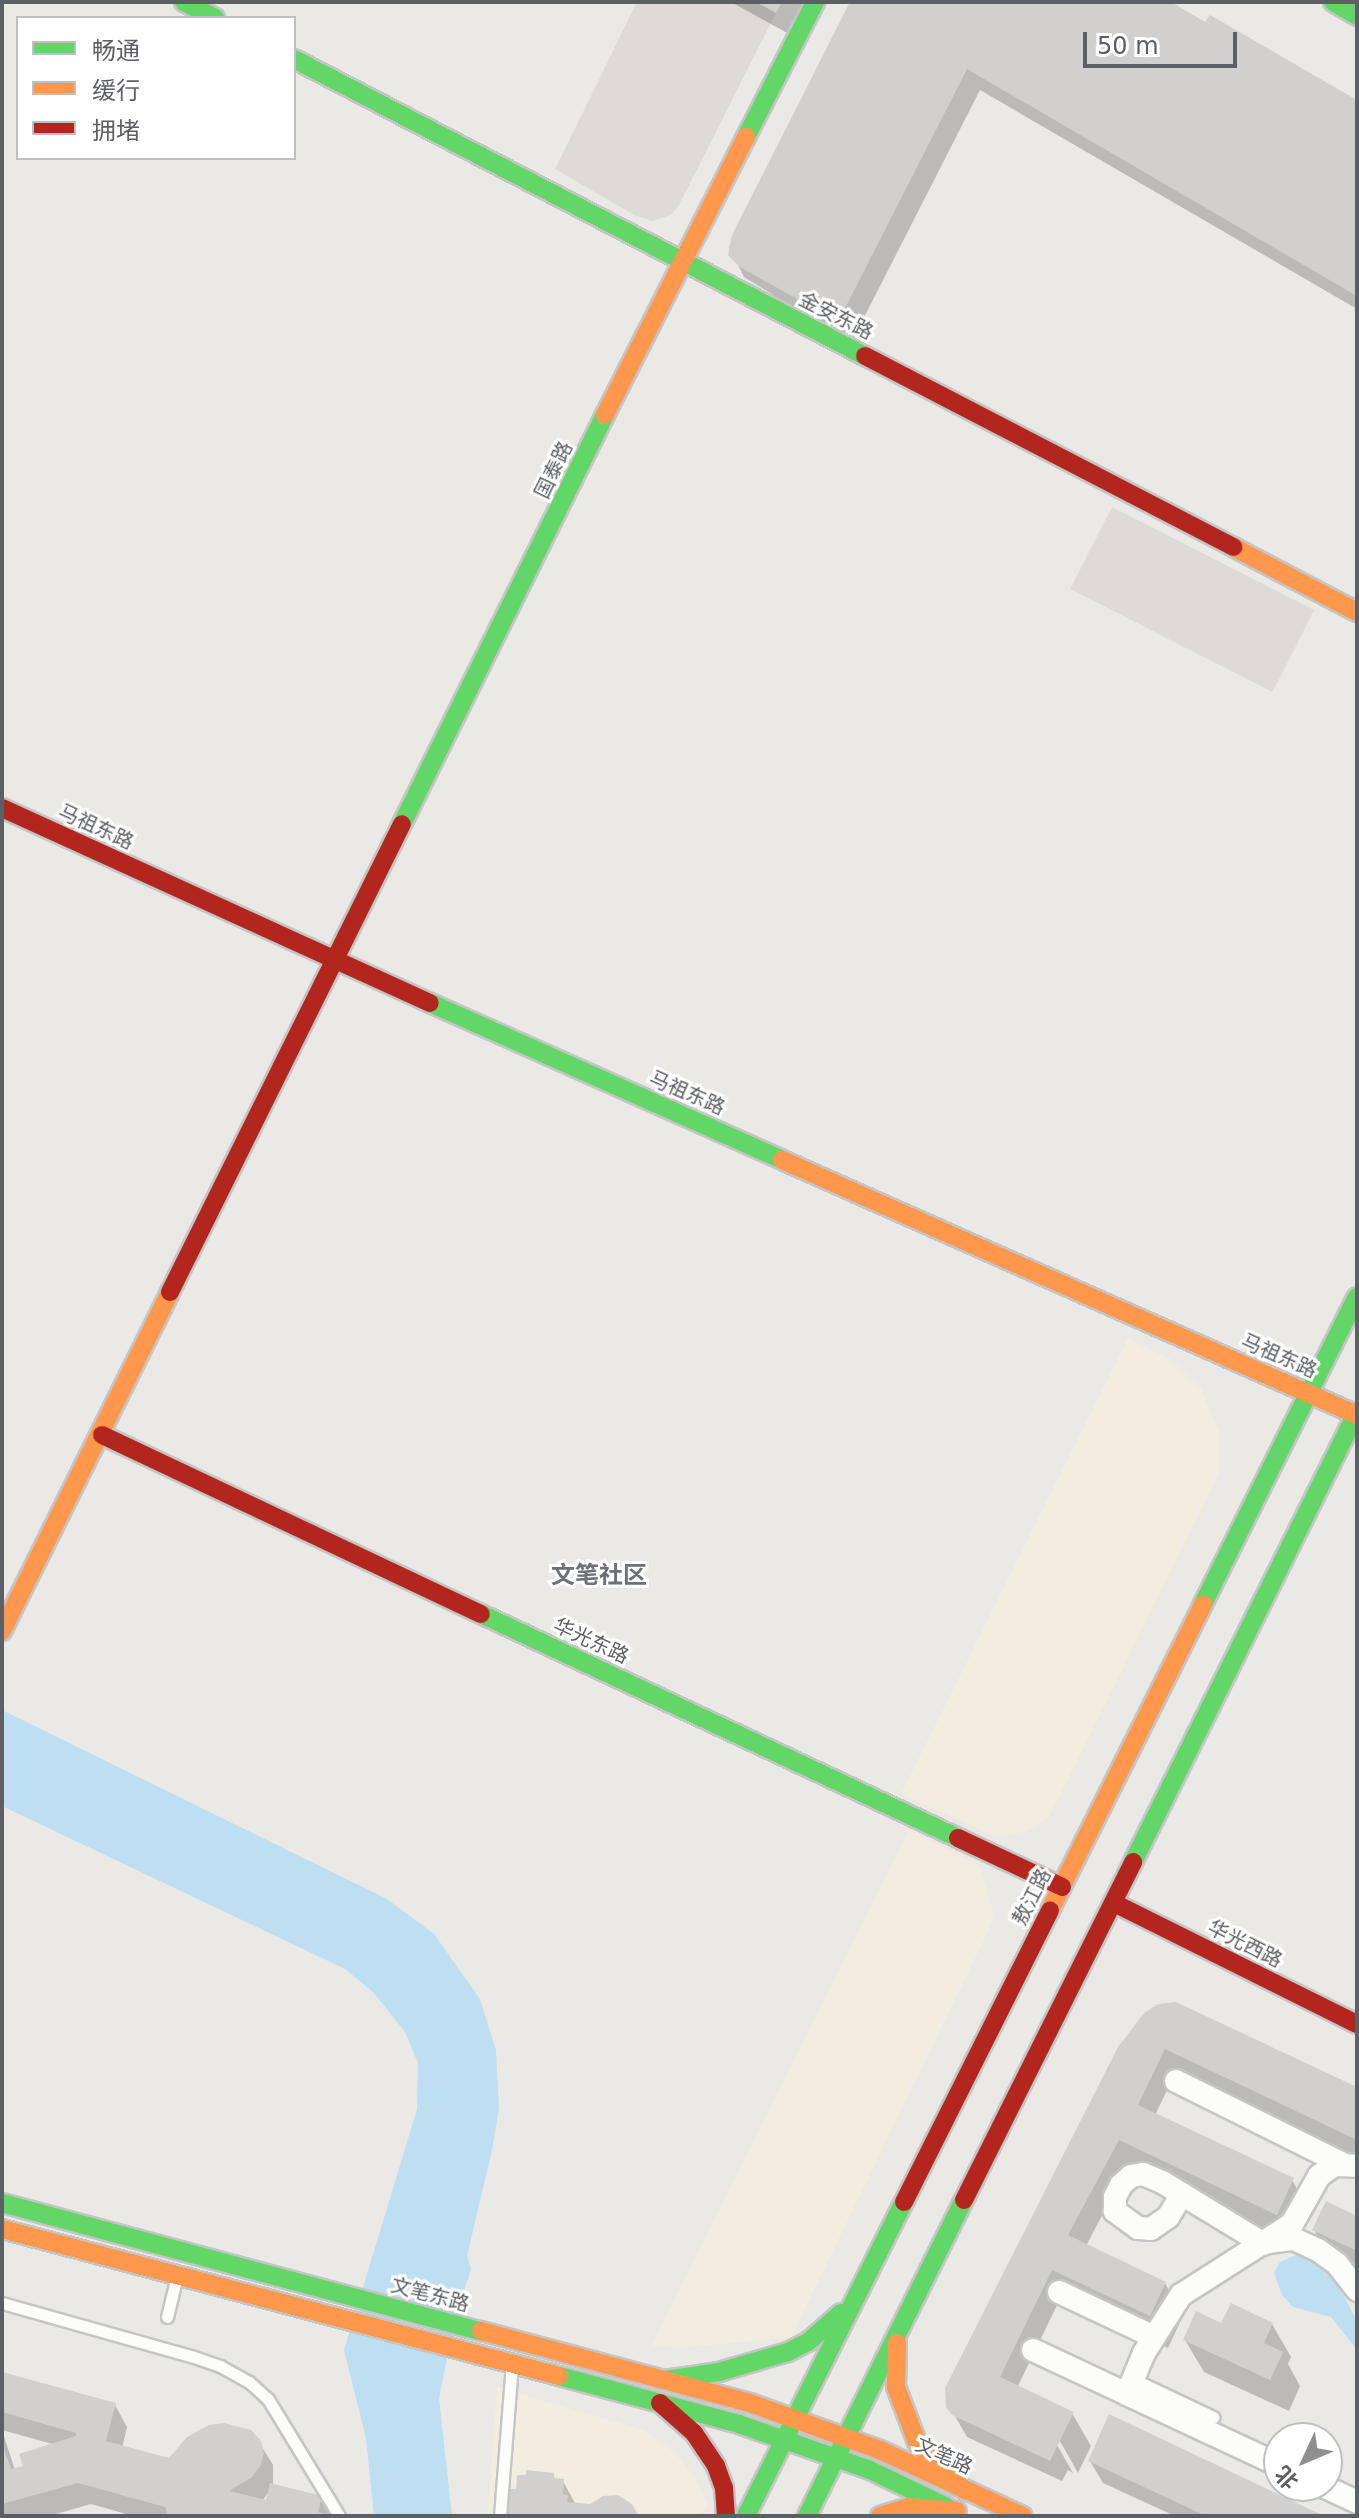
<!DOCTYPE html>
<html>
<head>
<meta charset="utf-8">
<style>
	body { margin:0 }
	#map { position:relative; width:1359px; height:2518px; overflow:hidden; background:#ebe9e6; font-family:"DejaVu Sans","Noto Sans SC",sans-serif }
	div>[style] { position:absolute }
	.commercial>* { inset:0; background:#f3ede0 }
	.education>* { inset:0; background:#dedbd6; transform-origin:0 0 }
	.water>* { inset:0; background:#bedef1 }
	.shadow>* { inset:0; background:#0003 }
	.building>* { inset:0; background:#d1d0cf }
	.roads { filter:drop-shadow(2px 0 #c5c5c5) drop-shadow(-2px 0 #c5c5c5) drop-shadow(0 2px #c5c5c5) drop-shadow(0 -2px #c5c5c5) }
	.lane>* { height:11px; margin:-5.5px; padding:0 5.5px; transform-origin:5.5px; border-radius:5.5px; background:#fcfcfb }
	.street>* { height:22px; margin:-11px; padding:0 11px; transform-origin:11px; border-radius:11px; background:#fcfcfb }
	.fast>* { height:18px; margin:-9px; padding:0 9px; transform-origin:9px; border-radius:9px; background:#63d668 }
	.slow>* { height:18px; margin:-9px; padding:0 9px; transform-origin:9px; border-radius:9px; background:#ff974d }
	.jam>* { height:18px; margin:-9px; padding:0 9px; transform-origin:9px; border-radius:9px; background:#b3261e }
	span { translate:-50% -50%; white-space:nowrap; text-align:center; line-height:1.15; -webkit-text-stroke:6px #fff; paint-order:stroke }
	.street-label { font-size:20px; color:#5c5f63 }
	.quarter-label { font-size:24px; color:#6d7175; font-weight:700 }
	.frame { position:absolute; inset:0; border:4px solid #5c5f63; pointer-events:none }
	.legend { position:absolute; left:16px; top:16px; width:280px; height:144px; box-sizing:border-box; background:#fff; border:2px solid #bebfc1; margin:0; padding:10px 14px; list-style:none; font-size:24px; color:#5c5f63 }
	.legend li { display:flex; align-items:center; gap:16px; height:40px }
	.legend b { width:40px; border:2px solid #bebfc1 }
	.north { position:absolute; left:1263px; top:2422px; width:80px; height:80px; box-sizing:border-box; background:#fff; border:2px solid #bebfc1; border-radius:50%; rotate:226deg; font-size:22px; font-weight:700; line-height:32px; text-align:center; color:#5c5f63 }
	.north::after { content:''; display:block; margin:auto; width:28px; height:36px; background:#8e8f91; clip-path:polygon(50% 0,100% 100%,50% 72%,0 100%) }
	.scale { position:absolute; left:1083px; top:32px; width:154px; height:36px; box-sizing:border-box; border:4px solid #5c5f63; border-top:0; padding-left:10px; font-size:24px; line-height:28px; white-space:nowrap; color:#5c5f63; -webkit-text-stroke:6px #fff; paint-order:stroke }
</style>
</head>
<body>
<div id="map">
	<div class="commercial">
		<div style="clip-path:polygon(1128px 1339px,1170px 1359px,1201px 1389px,1219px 1432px,1219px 1474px,1055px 1805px,1048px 1817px,1029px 1831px,996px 1837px,901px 1794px)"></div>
		<div style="clip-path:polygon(909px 1830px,979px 1865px,995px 1917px,791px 2337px,678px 2348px,652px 2345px)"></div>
		<div style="clip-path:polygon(497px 2387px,646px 2431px,674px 2452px,695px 2478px,707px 2503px,700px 2516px,488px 2516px)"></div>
	</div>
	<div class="education">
		<div style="clip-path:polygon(637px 2px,756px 2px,776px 13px,679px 205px,671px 215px,652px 221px,634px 215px,555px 169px)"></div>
		<div style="left:1112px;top:507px;width:227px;height:92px;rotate:27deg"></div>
	</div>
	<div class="water">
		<div style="clip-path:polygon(2px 1710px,387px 1899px,434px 1934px,480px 1999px,496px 2050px,499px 2108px,492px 2150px,467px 2256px,471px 2269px,455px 2319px,439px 2398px,452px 2516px,374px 2516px,366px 2438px,344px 2350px,417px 2109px,418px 2063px,405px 2032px,373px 1992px,345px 1969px,2px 1806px)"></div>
		<div style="clip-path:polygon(1296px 2255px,1312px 2260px,1337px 2283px,1357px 2321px,1357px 2350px,1331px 2317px,1293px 2307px,1282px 2295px,1274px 2273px,1280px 2262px)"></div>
	</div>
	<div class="shadow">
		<div style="clip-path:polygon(731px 2px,806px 2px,789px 34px)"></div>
		<div style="clip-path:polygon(852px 2px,1167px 2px,1357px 102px,1357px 309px,980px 90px,851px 343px,744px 277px,729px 247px)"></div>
		<div style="clip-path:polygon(1145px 2015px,1357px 2089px,1357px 2163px,1203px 2089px,1197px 2079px,1177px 2070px,1155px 2115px,1292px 2180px,1311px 2212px,1295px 2246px,1128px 2166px,1086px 2246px,1165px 2283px,1183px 2316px,1168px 2348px,1061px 2297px,1017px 2388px,1072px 2413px,1091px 2446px,1078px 2473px,1056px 2434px,1052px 2436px,1073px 2473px,1068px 2470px,1062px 2481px,967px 2437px,947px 2402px)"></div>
		<div style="clip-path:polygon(1357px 2218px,1357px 2274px,1333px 2263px,1314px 2230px)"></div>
		<div style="clip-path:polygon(1272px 2324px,1291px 2357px,1288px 2364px,1300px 2386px,1289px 2411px,1204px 2372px,1185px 2340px,1222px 2326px)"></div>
		<div style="clip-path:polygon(evenodd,2px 2374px,115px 2405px,127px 2427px,122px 2448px,170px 2461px,179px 2447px,198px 2431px,224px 2425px,259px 2442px,273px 2465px,273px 2486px,321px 2497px,332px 2516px,133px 2516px,91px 2504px,49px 2516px,2px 2516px,2px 2374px,2px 2430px,56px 2445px,26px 2467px,15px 2470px,2px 2430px,2px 2374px,270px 2490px,267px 2502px,262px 2501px,270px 2490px)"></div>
		<div style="clip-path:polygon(1090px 2461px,1319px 2516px,1175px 2516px,1103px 2483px)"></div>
		<div style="clip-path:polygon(553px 2475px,556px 2480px,563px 2481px,576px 2505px,631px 2505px,637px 2516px,507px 2516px,518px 2492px)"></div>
	</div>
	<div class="building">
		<div style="clip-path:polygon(756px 2px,782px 2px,776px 13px)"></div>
		<div style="clip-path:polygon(850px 2px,1171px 2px,1205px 22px,1210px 15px,1357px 100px,1357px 296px,967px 69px,838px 322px,740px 267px,728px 255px,732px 235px)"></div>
		<div style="clip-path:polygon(1176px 2002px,1357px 2087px,1357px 2140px,1165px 2049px,1138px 2105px,1294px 2178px,1277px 2215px,1119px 2140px,1068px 2235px,1166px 2282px,1150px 2316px,1052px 2270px,1000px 2377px,1074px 2412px,1050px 2461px,952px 2415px,946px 2407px,945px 2388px,1118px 2047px,1144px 2013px,1158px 2004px)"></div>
		<div style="clip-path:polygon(1326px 2201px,1357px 2216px,1357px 2251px,1312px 2230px)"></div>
		<div style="clip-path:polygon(1231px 2303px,1273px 2323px,1264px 2343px,1283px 2352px,1270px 2380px,1183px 2340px,1196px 2311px,1221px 2323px)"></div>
		<div style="clip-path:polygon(2px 2372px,116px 2403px,106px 2441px,169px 2458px,187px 2437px,209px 2425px,224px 2423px,251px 2430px,261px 2441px,264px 2453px,261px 2465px,251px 2478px,229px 2491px,266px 2500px,270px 2483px,322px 2496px,318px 2512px,329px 2516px,168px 2516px,165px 2507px,78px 2483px,2px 2504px,2px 2444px,11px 2469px,23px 2466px,19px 2454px,76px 2436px,76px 2433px,2px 2412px)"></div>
		<div style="clip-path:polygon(1109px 2414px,1324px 2516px,1206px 2516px,1088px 2461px)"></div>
		<div style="clip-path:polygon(526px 2470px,554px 2473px,554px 2478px,564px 2479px,563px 2494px,568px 2495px,567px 2502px,590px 2504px,603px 2496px,618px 2495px,632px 2504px,639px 2516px,504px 2515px,506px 2489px,516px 2489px,517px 2475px,526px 2475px)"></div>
	</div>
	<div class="roads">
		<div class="lane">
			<div style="left:2px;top:2303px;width:199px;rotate:15.7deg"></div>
			<div style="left:194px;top:2357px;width:28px;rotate:19deg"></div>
			<div style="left:220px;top:2366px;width:33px;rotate:29deg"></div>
			<div style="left:249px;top:2382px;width:25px;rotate:42deg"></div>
			<div style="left:268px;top:2399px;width:137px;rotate:58.7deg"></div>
			<div style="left:167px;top:2317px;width:42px;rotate:-76.3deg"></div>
			<div style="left:1133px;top:2379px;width:89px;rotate:25.4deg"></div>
			<div style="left:500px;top:2516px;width:151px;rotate:-85.5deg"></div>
		</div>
		<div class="street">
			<div style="left:1176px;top:2081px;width:189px;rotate:26.4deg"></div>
			<div style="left:1182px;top:2194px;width:27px;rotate:121deg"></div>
			<div style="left:1168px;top:2217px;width:21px;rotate:145deg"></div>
			<div style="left:1151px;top:2229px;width:13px;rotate:-176deg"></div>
			<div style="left:1138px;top:2228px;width:29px;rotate:-144deg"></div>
			<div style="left:1115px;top:2211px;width:14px;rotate:-90deg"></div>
			<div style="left:1115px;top:2197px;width:13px;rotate:-63deg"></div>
			<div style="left:1121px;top:2185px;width:13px;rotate:-42deg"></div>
			<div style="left:1131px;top:2176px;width:12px;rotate:-9deg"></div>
			<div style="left:1143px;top:2174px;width:21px;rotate:23deg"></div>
			<div style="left:1162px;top:2182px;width:119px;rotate:31.3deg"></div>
			<div style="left:1268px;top:2242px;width:26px;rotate:-7deg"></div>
			<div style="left:1294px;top:2239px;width:26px;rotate:25deg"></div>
			<div style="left:1318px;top:2250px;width:24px;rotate:36deg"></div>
			<div style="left:1337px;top:2264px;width:33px;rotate:52deg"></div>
			<div style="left:1059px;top:2292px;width:105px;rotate:25.3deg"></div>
			<div style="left:1033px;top:2350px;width:104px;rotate:25.1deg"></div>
			<div style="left:1279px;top:2465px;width:168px;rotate:-155deg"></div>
			<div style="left:1127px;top:2394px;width:44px;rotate:-67.5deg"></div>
			<div style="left:1144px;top:2353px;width:69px;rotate:-57.5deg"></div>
			<div style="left:1181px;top:2295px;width:132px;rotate:-32.6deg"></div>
			<div style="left:1292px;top:2224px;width:55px;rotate:-60.6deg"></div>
			<div style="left:1319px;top:2176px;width:19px;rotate:-36deg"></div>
			<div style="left:1334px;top:2165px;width:23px;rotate:2deg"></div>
			<div style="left:1323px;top:2486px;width:38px;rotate:25deg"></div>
		</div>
		<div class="fast">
			<div style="left:184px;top:2px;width:35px;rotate:27deg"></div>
			<div style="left:1333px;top:2px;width:28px;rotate:30deg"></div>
			<div style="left:294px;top:59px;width:644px;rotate:27.48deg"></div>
			<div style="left:746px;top:137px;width:152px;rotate:-62.9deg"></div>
			<div style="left:402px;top:824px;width:457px;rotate:-63.6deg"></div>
			<div style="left:430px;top:1003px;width:385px;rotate:24deg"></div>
			<div style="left:1203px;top:1604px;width:343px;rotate:-63.4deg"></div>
			<div style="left:481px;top:1614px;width:527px;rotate:25.15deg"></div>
			<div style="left:1133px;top:1862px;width:503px;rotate:-63.54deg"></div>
			<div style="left:2px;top:2203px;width:496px;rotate:15deg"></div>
			<div style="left:559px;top:2376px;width:186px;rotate:14.9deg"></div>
			<div style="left:739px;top:2424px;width:139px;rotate:19.3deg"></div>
			<div style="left:870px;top:2470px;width:85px;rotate:25.7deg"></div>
			<div style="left:665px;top:2380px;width:55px;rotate:-8.4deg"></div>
			<div style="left:719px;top:2372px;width:72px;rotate:-16.2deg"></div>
			<div style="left:788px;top:2352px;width:22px;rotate:-27deg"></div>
			<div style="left:808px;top:2342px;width:44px;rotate:-41.3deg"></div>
			<div style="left:746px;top:2516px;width:352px;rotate:-63.3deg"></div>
			<div style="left:807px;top:2516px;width:353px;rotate:-63.6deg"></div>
		</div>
		<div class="slow">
			<div style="left:605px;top:415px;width:312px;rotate:-63.1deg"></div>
			<div style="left:1233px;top:547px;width:140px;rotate:27.7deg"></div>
			<div style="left:782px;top:1160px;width:629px;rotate:23.92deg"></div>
			<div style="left:2px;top:1631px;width:378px;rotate:-63.6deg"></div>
			<div style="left:1050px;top:1910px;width:342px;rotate:-63.4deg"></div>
			<div style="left:2px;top:2229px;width:576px;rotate:14.78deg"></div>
			<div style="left:481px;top:2331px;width:278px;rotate:15deg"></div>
			<div style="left:750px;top:2403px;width:138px;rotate:19.9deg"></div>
			<div style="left:880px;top:2450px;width:157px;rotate:24.8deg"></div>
			<div style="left:897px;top:2343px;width:44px;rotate:91.3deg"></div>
			<div style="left:896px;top:2387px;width:59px;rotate:69.1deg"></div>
			<div style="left:917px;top:2442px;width:31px;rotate:52deg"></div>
			<div style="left:936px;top:2466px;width:38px;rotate:40deg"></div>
			<div style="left:880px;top:2516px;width:30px;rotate:-17deg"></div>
			<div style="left:909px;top:2507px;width:48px;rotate:4.8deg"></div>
		</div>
		<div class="jam">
			<div style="left:865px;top:356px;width:415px;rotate:27.4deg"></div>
			<div style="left:2px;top:808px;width:470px;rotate:24.5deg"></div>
			<div style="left:170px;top:1292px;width:522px;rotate:-63.63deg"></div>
			<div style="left:102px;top:1435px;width:419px;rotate:25.3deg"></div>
			<div style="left:958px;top:1838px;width:115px;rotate:25.2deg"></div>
			<div style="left:1114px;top:1903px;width:271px;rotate:26.5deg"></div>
			<div style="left:964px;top:2200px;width:378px;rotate:-63.4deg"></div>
			<div style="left:904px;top:2202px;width:326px;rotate:-63.4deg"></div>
			<div style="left:660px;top:2403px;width:45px;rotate:41.4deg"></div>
			<div style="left:694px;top:2433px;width:40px;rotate:56deg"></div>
			<div style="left:716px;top:2466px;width:23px;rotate:70deg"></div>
			<div style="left:724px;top:2488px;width:28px;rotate:86deg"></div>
		</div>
	</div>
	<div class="street-label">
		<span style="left:836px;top:316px;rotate:27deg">金安东路</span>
		<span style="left:554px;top:470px;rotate:-64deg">国泰路</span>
		<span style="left:96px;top:827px;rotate:25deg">马祖东路</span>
		<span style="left:687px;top:1093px;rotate:24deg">马祖东路</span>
		<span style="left:1279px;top:1356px;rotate:24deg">马祖东路</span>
		<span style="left:591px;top:1641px;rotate:25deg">华光东路</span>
		<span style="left:1032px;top:1897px;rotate:-63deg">敖江路</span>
		<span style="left:1245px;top:1944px;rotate:27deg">华光西路</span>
		<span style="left:430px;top:2295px;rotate:15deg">文笔东路</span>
		<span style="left:944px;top:2456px;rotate:25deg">文笔路</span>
	</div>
	<div class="quarter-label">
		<span style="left:599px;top:1576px">文笔社区</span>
	</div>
	<div class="frame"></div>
	<ul class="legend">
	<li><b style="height:10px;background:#63d668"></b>畅通</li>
	<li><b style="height:10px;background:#ff974d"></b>缓行</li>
	<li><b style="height:10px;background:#b3261e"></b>拥堵</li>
	</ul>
	<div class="north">北</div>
	<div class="scale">50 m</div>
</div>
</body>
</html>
